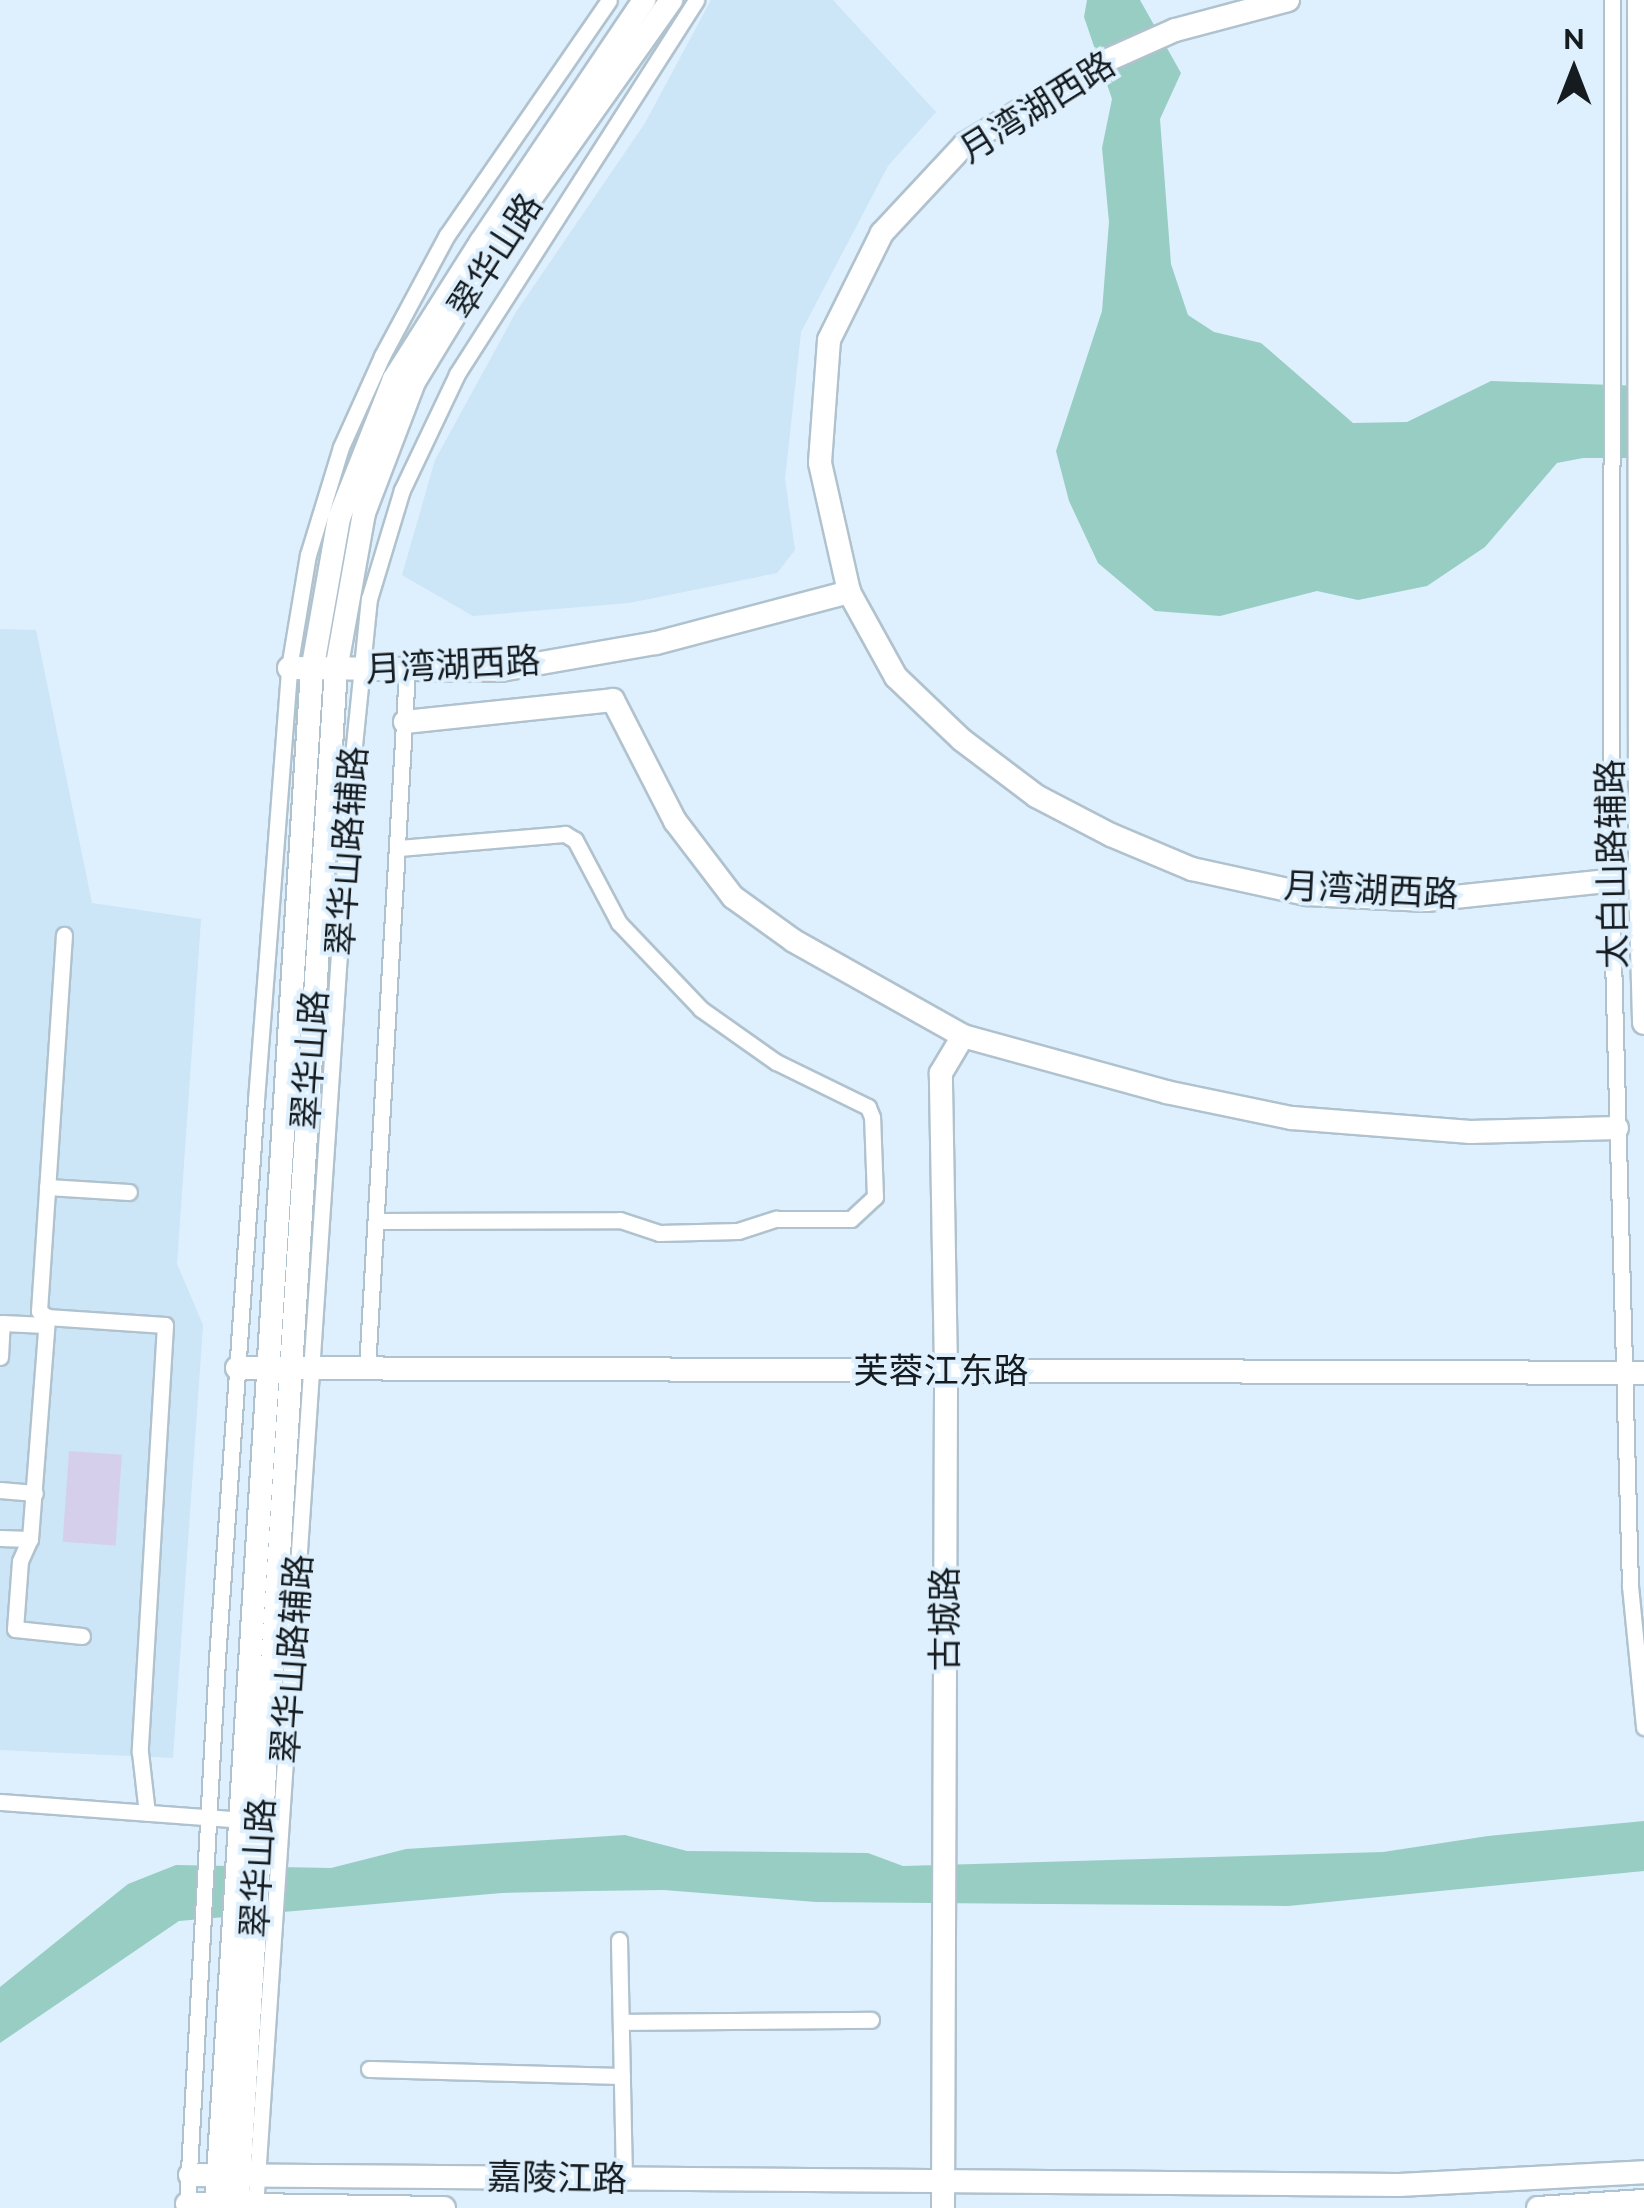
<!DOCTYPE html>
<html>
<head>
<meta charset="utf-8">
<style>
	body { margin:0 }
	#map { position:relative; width:1644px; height:2208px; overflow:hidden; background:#def0fd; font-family:Raleway,"Noto Sans SC",sans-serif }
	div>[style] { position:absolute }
	.built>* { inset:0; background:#cce5f7 }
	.green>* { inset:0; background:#d5cfeb; transform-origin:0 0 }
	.water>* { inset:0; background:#98cdc3 }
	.roads { filter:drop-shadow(2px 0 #b0c2ce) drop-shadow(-2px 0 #b0c2ce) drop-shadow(0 2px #b0c2ce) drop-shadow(0 -2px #b0c2ce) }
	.street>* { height:15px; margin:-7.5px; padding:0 7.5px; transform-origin:7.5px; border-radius:7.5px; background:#fff }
	.secondary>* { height:22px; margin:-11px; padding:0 11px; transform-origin:11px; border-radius:11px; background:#fff }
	span { translate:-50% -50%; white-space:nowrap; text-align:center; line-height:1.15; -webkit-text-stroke:8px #def0fd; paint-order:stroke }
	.street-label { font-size:35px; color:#151b1f }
	.north { position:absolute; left:1524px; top:20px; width:100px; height:100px; -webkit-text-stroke:8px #def0fd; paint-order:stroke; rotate:0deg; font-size:28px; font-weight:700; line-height:40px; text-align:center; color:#151b1f }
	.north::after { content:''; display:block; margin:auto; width:35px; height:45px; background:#151b1f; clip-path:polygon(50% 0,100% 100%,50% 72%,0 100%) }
</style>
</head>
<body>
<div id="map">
	<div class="built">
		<div style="clip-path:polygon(711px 0,833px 0,936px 112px,888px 166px,801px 332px,785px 479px,795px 550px,777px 573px,629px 603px,473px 616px,402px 575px,435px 460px,516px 312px,645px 123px)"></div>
		<div style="clip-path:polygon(0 629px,36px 630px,92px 903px,201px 919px,177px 1264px,203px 1325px,173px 1758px,0 1750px)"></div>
	</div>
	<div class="green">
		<div style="left:69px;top:1451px;width:53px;height:91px;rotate:4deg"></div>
	</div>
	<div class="water">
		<div style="clip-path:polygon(1087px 0,1140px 0,1181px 73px,1160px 119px,1171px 264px,1188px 315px,1214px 332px,1261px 343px,1353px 423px,1407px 422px,1491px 381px,1644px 386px,1644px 458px,1583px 458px,1557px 463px,1485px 547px,1427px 586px,1358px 600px,1317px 591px,1220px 616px,1155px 611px,1098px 563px,1069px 501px,1056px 451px,1102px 311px,1109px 222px,1102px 148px,1112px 99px,1084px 17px)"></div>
		<div style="clip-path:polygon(1644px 1821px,1644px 1871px,1288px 1906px,816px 1902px,664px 1890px,589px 1891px,502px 1893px,179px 1921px,0 2043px,0 1987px,128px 1884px,176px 1865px,331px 1868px,406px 1849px,625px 1835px,687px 1851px,868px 1853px,903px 1866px,1383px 1852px,1488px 1836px)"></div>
	</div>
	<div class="roads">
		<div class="street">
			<div style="left:1612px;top:0;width:884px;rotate:90.06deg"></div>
			<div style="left:1611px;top:884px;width:702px;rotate:88.45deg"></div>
			<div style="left:1630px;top:1586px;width:142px;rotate:84.3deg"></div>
			<div style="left:47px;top:1187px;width:82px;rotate:3.5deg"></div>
			<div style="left:376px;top:1221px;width:244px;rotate:-0.2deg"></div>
			<div style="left:620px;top:1220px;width:41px;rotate:18.4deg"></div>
			<div style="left:659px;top:1233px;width:79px;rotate:-1.5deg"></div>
			<div style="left:738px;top:1231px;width:40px;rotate:-18deg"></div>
			<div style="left:776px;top:1219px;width:75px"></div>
			<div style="left:851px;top:1219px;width:33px;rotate:-43deg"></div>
			<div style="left:875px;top:1197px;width:80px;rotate:-92.1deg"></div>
			<div style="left:872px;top:1117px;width:11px;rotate:-112deg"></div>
			<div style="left:868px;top:1107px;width:102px;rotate:-153.9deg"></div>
			<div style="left:776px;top:1062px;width:92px;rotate:-144.8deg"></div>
			<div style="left:701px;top:1009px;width:119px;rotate:-133.6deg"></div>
			<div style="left:619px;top:923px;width:94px;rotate:-117.9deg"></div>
			<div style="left:575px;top:840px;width:12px;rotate:-149deg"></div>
			<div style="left:565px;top:834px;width:168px;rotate:175.2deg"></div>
			<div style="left:47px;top:1317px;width:10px;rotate:-143deg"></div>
			<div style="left:39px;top:1311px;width:377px;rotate:-86.2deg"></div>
			<div style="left:0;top:1357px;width:34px;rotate:-87deg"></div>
			<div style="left:2px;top:1323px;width:44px;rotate:2.6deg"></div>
			<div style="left:367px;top:1369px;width:700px;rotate:-86.72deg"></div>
			<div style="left:0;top:1490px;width:35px;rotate:5deg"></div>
			<div style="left:0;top:1538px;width:30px;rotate:2deg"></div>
			<div style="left:82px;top:1636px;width:67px;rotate:-174deg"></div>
			<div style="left:15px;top:1629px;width:68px;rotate:-85.8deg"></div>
			<div style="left:20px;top:1561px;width:24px;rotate:-66deg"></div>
			<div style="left:30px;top:1539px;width:223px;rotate:-85.6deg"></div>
			<div style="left:47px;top:1317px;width:118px;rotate:3.9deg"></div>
			<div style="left:165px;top:1325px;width:428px;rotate:93.4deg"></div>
			<div style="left:140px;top:1752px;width:61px;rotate:83.5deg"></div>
			<div style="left:0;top:1802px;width:248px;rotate:4.2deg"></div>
			<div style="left:619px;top:1940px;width:239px;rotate:88.8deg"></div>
			<div style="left:621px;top:2022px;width:250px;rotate:-0.5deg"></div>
			<div style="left:369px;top:2069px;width:253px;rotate:1.6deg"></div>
			<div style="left:187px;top:2208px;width:550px;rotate:-86.87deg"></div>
			<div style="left:217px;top:1659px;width:560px;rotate:-86.01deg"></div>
			<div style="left:256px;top:1100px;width:433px;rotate:-85.6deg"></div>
			<div style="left:289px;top:668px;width:115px;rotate:-80.5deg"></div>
			<div style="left:308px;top:555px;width:113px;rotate:-73deg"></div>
			<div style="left:341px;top:447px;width:100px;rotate:-65.7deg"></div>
			<div style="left:382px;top:356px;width:137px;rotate:-61.8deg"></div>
			<div style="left:447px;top:235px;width:285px;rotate:-55.4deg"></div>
			<div style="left:255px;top:2208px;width:1436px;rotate:-86.17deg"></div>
			<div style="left:351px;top:775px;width:177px;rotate:-84.2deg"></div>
			<div style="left:369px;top:599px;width:114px;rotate:-73.2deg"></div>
			<div style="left:402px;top:490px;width:128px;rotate:-64.6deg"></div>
			<div style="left:457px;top:374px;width:444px;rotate:-57.4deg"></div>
		</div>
		<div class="secondary">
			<div style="left:1288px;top:0;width:117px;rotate:165.1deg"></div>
			<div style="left:1175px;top:30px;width:89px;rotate:156deg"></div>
			<div style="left:1094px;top:66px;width:151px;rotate:148.8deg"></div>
			<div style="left:965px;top:144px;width:122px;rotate:133deg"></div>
			<div style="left:882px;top:233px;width:119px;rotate:116.4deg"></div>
			<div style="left:829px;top:340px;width:123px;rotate:94.2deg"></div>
			<div style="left:820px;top:463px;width:132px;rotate:77.3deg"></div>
			<div style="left:849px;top:592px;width:97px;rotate:61.1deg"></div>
			<div style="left:896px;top:677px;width:91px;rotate:43.7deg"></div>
			<div style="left:962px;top:740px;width:93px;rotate:37.1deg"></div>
			<div style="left:1036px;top:796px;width:85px;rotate:27.5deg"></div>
			<div style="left:1111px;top:835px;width:88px;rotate:22.8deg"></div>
			<div style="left:1192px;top:869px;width:118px;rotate:12.3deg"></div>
			<div style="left:1307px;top:894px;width:119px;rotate:2.9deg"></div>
			<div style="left:1426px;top:900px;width:219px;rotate:-6deg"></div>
			<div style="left:1639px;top:0;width:877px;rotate:89.93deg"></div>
			<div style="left:1640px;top:877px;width:146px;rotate:88.4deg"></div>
			<div style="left:289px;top:668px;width:212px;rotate:0.5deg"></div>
			<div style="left:501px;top:670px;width:157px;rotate:-9.9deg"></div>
			<div style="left:656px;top:643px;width:200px;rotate:-14.8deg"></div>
			<div style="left:405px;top:722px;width:209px;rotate:-6deg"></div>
			<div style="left:613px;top:700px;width:136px;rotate:62.9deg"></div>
			<div style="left:675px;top:821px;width:96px;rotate:52.7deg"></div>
			<div style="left:733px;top:897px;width:75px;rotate:35.8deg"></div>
			<div style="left:794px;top:941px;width:194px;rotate:29.3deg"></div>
			<div style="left:963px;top:1036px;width:211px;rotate:15.4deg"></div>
			<div style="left:1166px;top:1092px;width:129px;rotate:11.7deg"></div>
			<div style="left:1292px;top:1118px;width:179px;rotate:4.5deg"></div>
			<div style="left:1470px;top:1132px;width:147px;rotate:-1.6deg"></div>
			<div style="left:237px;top:1368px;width:1407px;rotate:0.2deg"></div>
			<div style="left:190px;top:2175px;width:1209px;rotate:0.47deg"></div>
			<div style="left:1399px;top:2185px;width:245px;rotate:-3deg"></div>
			<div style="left:187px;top:2204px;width:257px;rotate:0.9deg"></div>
			<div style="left:216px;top:2208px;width:1540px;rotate:-86.43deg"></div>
			<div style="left:312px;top:671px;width:155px;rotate:-80deg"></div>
			<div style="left:339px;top:518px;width:149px;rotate:-68.4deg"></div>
			<div style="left:394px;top:379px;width:162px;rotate:-57.6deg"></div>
			<div style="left:481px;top:242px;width:292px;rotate:-56deg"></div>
			<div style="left:237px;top:2208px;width:1541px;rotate:-86.32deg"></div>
			<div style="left:336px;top:670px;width:159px;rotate:-79.9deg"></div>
			<div style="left:364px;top:513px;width:140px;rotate:-69.1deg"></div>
			<div style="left:414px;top:382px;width:156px;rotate:-58.7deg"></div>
			<div style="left:495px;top:249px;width:305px;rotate:-54.7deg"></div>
			<div style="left:943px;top:2208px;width:838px;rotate:-89.79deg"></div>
			<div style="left:946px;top:1370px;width:297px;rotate:-91deg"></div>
			<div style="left:941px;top:1073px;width:43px;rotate:-59.3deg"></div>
			<div style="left:1538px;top:2208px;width:106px;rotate:-3.8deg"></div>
		</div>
	</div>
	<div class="street-label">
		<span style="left:1037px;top:107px;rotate:-32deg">月湾湖西路</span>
		<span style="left:495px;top:256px;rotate:-57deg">翠华山路</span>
		<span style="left:453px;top:665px;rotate:-3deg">月湾湖西路</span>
		<span style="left:347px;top:851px;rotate:-86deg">翠华山路辅路</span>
		<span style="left:1612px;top:864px;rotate:-91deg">太白山路辅路</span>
		<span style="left:1371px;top:890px;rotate:3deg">月湾湖西路</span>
		<span style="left:310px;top:1060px;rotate:-86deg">翠华山路</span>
		<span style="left:941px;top:1371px">芙蓉江东路</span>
		<span style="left:945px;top:1619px;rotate:-90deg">古城路</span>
		<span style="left:292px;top:1659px;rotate:-86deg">翠华山路辅路</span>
		<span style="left:258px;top:1868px;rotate:-87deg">翠华山路</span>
		<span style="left:557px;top:2178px;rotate:1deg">嘉陵江路</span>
	</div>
	<div class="north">N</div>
</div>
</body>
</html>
